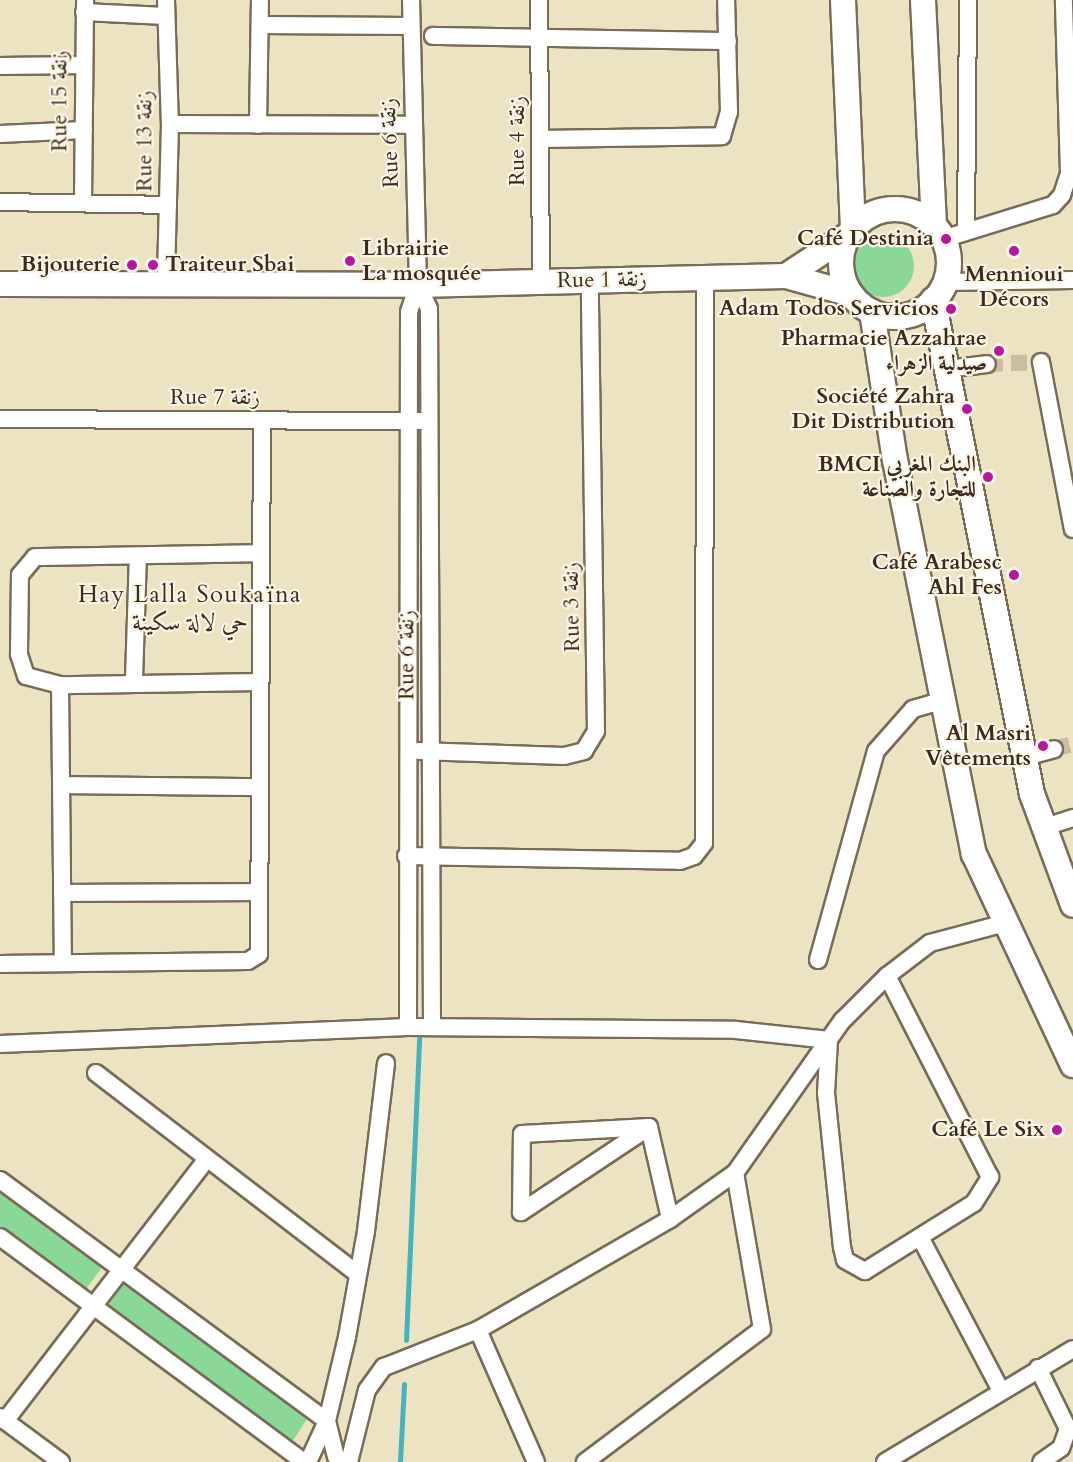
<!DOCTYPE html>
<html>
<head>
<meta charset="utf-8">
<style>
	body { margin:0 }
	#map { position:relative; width:1073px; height:1462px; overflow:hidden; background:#ece3c2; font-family:Cardo,Amiri,serif }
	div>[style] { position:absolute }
	.green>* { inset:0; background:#89d897 }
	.round { border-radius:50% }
	.stream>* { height:5px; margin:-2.5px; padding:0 2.5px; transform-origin:2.5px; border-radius:2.5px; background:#44b4bc }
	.street-tunnel>* { height:16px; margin-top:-8px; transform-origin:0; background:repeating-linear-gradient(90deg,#c9bea1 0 16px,transparent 0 24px) }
	.roads { filter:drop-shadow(2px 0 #796b57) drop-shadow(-2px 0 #796b57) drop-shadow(0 2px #796b57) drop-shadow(0 -2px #796b57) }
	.street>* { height:16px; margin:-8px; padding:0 8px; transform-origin:8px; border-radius:8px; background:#fff }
	.secondary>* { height:24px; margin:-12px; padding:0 12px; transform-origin:12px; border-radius:12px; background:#fff }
	.secondary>.ring { margin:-12px; padding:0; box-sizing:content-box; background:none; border:24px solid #fff; border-radius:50% }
	.dots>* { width:16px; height:16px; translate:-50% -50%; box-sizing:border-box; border:3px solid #fcf5e5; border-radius:50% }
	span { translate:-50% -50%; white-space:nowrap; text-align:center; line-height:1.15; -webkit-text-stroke:4.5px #fcf5e5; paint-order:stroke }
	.street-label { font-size:22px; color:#3b2a1e }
	.poi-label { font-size:22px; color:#3b2a1e; font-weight:700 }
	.right { translate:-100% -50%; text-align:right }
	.left { translate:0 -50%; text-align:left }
	.neighbourhood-label { font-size:24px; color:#3b2a1e; letter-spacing:1.5px }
</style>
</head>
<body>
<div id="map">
	<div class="green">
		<div class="round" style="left:852px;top:235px;width:62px;height:62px"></div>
		<div style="clip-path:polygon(0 1188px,103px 1266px,78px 1300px,0 1235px)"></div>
		<div style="clip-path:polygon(127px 1280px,309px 1416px,290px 1445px,100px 1316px)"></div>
	</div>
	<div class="stream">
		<div style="left:406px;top:1340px;width:302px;rotate:-87.5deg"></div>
		<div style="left:400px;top:1461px;width:77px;rotate:-87deg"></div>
	</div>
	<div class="street-tunnel">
		<div style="left:987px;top:364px;width:54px;rotate:-2.1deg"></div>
		<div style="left:1054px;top:749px;width:20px;rotate:-15deg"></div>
	</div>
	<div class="roads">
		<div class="street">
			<div style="left:166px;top:0;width:124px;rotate:88.2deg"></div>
			<div style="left:170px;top:124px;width:158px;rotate:91.5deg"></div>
			<div style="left:539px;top:0;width:281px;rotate:89.6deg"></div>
			<div style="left:84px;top:12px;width:81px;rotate:2.8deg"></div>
			<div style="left:261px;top:25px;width:150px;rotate:0.4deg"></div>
			<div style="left:433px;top:36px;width:295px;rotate:1deg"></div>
			<div style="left:0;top:66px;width:82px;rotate:-0.7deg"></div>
			<div style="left:170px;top:124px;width:241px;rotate:0.2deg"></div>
			<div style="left:258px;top:125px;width:125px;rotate:-89.1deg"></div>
			<div style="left:0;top:134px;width:84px;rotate:-2.7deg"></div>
			<div style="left:540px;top:139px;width:182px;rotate:-0.9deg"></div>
			<div style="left:722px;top:136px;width:25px;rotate:-74deg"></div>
			<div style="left:729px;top:112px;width:112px;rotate:-91.5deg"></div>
			<div style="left:83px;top:201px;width:201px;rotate:-89.4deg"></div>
			<div style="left:0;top:202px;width:168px;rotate:1deg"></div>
			<div style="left:966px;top:231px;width:231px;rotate:-89.5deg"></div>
			<div style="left:943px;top:239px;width:115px;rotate:-17.2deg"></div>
			<div style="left:1053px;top:205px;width:13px;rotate:-48deg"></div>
			<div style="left:1062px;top:195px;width:23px;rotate:-72deg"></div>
			<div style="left:1069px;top:173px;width:173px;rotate:-91.7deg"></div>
			<div style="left:946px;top:282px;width:127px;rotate:-0.9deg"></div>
			<div style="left:418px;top:285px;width:26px;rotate:65deg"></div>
			<div style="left:429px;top:309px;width:718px;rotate:89.76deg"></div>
			<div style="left:1041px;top:362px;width:170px;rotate:79.2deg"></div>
			<div style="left:947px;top:369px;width:40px;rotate:-7.1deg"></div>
			<div style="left:0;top:419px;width:419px;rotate:0.3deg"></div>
			<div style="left:134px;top:680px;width:124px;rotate:-88.2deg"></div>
			<div style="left:260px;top:682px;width:200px;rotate:179.1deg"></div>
			<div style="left:60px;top:685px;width:35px;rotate:-165deg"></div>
			<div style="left:26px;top:676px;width:23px;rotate:-108deg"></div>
			<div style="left:19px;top:654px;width:79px;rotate:-89.3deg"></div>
			<div style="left:20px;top:575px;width:23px;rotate:-50deg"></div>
			<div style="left:35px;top:557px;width:226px;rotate:-1deg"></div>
			<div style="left:60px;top:685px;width:275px;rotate:89.4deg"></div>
			<div style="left:419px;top:751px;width:145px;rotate:2deg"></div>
			<div style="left:564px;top:756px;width:21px;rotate:-14deg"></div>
			<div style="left:584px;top:751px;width:23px;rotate:-59deg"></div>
			<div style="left:596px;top:731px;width:451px;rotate:-90.8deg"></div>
			<div style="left:1025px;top:757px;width:30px;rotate:-15deg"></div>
			<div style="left:64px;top:785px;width:195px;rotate:0.6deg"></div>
			<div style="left:1042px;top:828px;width:33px;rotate:-18deg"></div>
			<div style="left:406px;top:856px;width:274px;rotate:1deg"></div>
			<div style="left:680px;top:861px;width:15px;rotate:-20deg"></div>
			<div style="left:694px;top:856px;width:16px;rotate:-52deg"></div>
			<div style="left:704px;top:843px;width:565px;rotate:-89.9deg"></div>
			<div style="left:62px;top:893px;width:197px;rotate:-0.3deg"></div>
			<div style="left:818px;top:960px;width:217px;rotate:-74.5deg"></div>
			<div style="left:876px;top:751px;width:56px;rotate:-48.6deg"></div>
			<div style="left:913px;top:709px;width:29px;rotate:-16deg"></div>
			<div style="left:0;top:964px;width:248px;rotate:-0.7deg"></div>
			<div style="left:248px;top:961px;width:13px;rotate:-32deg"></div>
			<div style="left:259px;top:954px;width:534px;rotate:-89.68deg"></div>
			<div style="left:408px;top:1027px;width:715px;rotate:-89.92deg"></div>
			<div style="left:409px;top:312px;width:28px;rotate:-72deg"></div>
			<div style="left:418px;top:285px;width:285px;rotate:-91.4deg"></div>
			<div style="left:0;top:1044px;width:408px;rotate:-2.4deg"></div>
			<div style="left:408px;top:1027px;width:328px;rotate:0.5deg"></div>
			<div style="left:736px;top:1030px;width:94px;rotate:6.1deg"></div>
			<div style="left:829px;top:1040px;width:53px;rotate:93.2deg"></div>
			<div style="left:826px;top:1093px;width:155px;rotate:84.1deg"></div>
			<div style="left:842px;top:1247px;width:13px;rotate:77deg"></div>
			<div style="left:845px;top:1260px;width:23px;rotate:29deg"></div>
			<div style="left:865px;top:1271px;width:128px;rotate:-32deg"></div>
			<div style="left:974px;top:1203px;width:31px;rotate:-58deg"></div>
			<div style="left:990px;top:1177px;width:226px;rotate:-117.1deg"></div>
			<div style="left:96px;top:1073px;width:329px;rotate:37.5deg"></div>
			<div style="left:649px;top:1127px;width:154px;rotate:146.4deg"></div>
			<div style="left:521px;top:1212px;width:78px;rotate:-89.3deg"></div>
			<div style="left:522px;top:1134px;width:127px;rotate:-3.2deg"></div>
			<div style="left:649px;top:1127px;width:94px;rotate:77.1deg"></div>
			<div style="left:0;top:1180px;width:406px;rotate:36.4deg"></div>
			<div style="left:327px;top:1421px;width:37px;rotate:76deg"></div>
			<div style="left:0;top:1237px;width:378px;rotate:36.5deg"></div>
			<div style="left:920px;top:1237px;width:172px;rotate:62.2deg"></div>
			<div style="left:478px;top:1330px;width:144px;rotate:66.3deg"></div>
			<div style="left:1038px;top:1368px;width:68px;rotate:63.8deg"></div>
			<div style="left:1068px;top:1429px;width:20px;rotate:110deg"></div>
			<div style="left:1061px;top:1448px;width:24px;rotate:145deg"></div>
			<div style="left:0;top:1417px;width:76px;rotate:36.4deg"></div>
			<div style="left:5px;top:1421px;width:329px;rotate:-52.4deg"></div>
			<div style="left:308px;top:1462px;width:45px;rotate:-65.1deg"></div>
			<div style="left:327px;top:1421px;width:86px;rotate:-76.6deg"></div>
			<div style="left:347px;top:1337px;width:108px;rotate:-79.8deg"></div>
			<div style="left:366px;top:1231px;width:169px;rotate:-83.2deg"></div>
			<div style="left:349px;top:1462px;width:74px;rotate:-76deg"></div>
			<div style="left:367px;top:1390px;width:29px;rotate:-54deg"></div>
			<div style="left:384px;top:1367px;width:101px;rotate:-21.5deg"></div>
			<div style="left:478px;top:1330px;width:222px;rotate:-30deg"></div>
			<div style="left:670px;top:1219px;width:80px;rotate:-35.3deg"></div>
			<div style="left:735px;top:1173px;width:186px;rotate:-54.9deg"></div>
			<div style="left:842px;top:1021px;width:64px;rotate:-45deg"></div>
			<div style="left:887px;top:976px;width:54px;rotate:-37.5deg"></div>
			<div style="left:930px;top:943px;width:74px;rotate:-14.8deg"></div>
			<div style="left:585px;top:1462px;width:221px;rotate:-36.9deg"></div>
			<div style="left:762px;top:1329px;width:158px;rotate:-99.8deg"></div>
			<div style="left:885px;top:1462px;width:219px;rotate:-31deg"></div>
		</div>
		<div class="secondary">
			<div style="left:843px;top:0;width:228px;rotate:87.5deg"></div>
			<div style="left:923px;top:0;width:226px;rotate:87.2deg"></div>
			<div class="ring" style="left:841px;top:209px;width:84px;height:84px"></div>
			<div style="left:786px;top:276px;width:74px;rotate:-33.5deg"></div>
			<div style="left:0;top:284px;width:418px;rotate:0.1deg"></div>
			<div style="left:418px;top:285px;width:368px;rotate:-1.4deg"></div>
			<div style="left:786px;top:276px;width:67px;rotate:15.5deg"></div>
			<div style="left:933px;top:300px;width:504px;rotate:78.67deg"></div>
			<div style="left:1032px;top:794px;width:118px;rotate:69.7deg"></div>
			<div style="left:872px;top:312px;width:150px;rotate:81.2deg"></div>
			<div style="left:895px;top:460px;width:402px;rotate:78.7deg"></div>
			<div style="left:974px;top:854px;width:233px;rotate:64.9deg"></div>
		</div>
	</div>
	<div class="dots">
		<div style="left:946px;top:239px;background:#b5179e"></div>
		<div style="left:1014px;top:251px;background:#b5179e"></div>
		<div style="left:350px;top:261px;background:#b5179e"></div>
		<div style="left:132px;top:265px;background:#b5179e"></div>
		<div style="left:153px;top:265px;background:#b5179e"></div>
		<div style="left:951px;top:309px;background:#b5179e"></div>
		<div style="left:999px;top:351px;background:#b5179e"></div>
		<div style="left:967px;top:409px;background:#b5179e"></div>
		<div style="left:988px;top:477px;background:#b5179e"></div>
		<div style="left:1014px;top:575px;background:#b5179e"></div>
		<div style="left:1043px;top:746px;background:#b5179e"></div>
		<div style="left:1057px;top:1130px;background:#b5179e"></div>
	</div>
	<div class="street-label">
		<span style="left:60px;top:101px;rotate:-90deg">Rue 15 زنقة</span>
		<span style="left:145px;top:141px;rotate:-90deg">Rue 13 زنقة</span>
		<span style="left:518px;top:141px;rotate:-90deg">Rue 4 زنقة</span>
		<span style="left:390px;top:143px;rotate:-92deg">Rue 6 زنقة</span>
		<span style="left:602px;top:280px;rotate:-1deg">Rue 1 زنقة</span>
		<span style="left:215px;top:398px">Rue 7 زنقة</span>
		<span style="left:572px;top:607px;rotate:-91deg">Rue 3 زنقة</span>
		<span style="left:407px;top:655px;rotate:-90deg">Rue 6 زنقة</span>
	</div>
	<div class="poi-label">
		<span class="right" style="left:934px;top:239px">Café Destinia</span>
		<span class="left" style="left:362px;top:261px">Librairie<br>La mosquée</span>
		<span class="right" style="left:120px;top:265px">Bijouterie</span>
		<span class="left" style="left:165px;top:265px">Traiteur Sbai</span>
		<span style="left:1014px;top:287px">Mennioui<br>Décors</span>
		<span class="right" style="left:939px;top:309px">Adam Todos Servicios</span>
		<span class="right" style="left:987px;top:351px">Pharmacie Azzahrae<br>صيدلية الزهراء</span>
		<span class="right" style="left:955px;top:409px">Société Zahra<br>Dit Distribution</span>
		<span class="right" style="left:976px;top:477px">BMCI البنك المغربي<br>للتجارة والصناعة</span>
		<span class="right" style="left:1002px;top:575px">Café Arabesc<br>Ahl Fes</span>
		<span class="right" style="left:1031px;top:746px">Al Masri<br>Vêtements</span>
		<span class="right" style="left:1045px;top:1130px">Café Le Six</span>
	</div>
	<div class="neighbourhood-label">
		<span style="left:190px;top:609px">Hay Lalla Soukaïna<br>حي لالة سكينة</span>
	</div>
</div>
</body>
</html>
